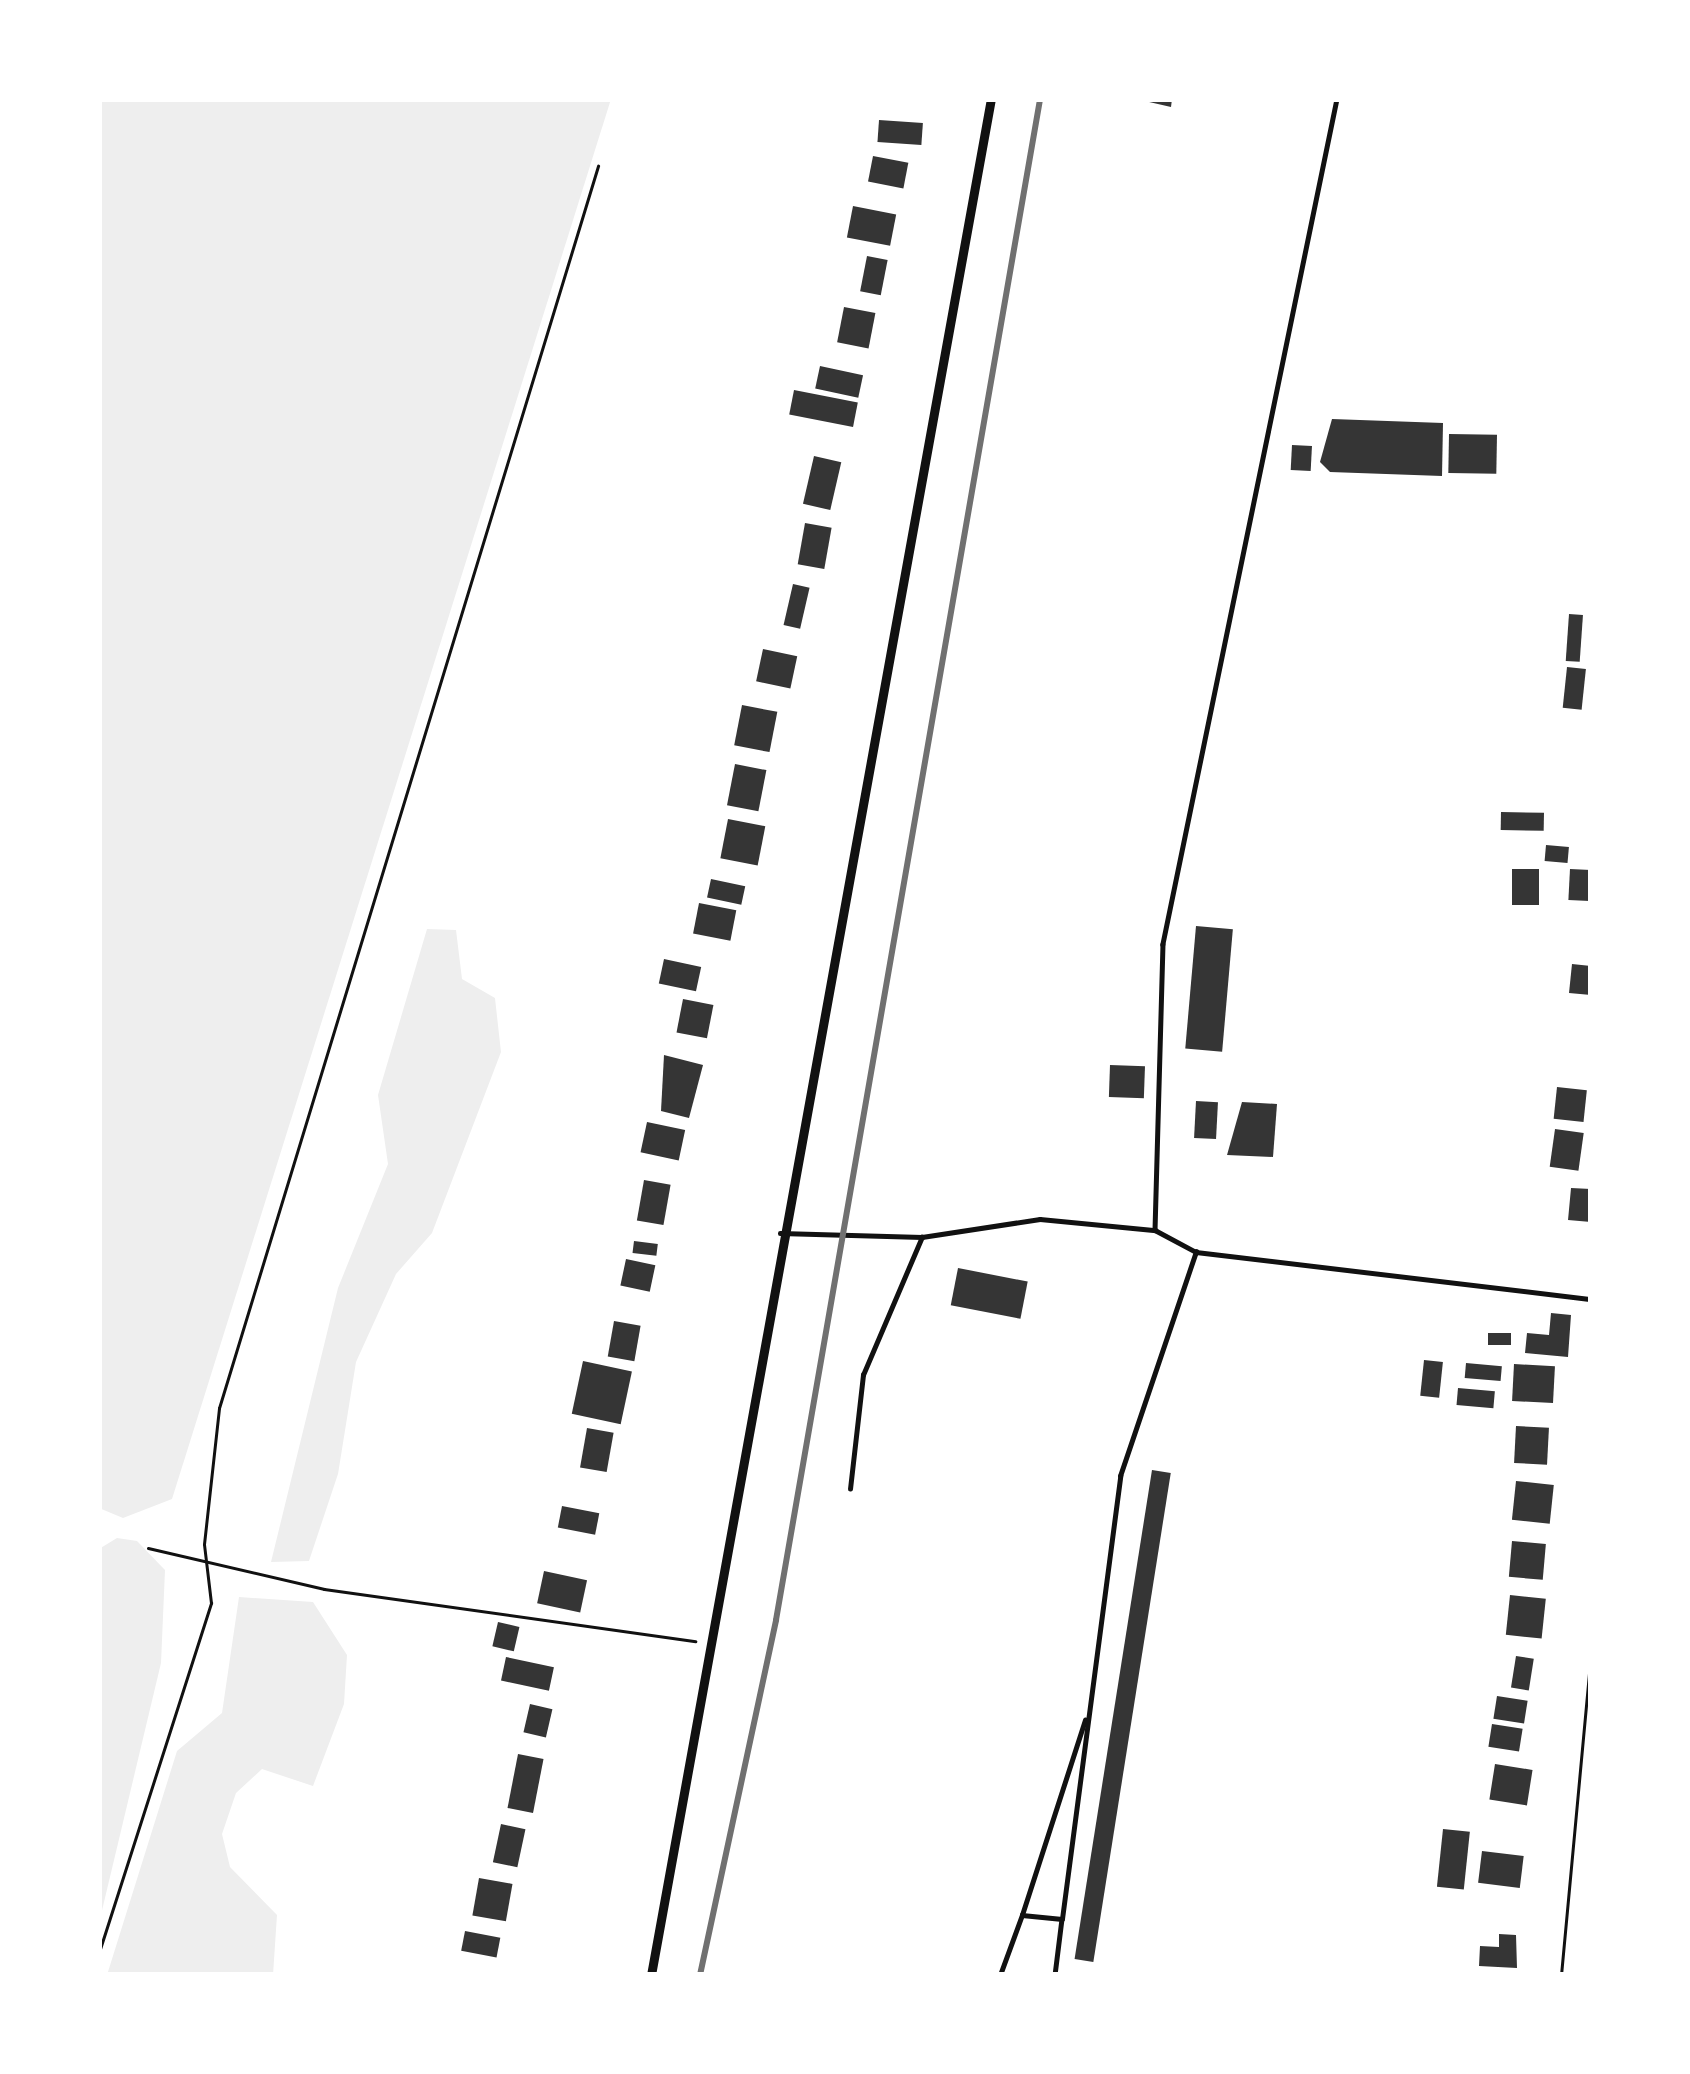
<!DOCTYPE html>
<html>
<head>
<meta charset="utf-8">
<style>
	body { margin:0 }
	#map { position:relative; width:1690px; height:2074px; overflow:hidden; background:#fff; font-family:"DM Sans",sans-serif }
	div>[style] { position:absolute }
	.green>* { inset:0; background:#eee }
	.building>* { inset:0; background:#353535; transform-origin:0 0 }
	.path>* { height:3px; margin:-1.5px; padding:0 1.5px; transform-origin:1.5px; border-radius:1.5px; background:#111 }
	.service>* { height:4.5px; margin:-2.25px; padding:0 2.25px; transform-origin:2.25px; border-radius:2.25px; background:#111 }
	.minor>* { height:9px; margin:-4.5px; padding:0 4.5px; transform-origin:4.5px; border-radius:4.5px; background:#111 }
	.rail>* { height:6px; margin:-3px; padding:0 3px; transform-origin:3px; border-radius:3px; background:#707070 }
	span { translate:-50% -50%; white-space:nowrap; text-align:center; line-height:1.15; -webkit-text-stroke:9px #fff; paint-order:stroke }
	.frame { position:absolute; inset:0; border:102px solid #fff; pointer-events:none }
</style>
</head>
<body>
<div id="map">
	<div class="green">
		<div style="clip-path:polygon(99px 99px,611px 99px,172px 1499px,123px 1518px,99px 1508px)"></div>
		<div style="clip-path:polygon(427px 929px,456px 930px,462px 979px,495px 998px,501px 1052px,432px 1233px,396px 1274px,356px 1362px,338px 1474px,309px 1561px,271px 1562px,338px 1288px,388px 1164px,378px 1095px)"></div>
		<div style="clip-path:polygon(117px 1538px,137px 1541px,165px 1570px,161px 1663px,99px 1923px,99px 1549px)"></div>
		<div style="clip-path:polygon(239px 1597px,313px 1602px,347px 1655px,344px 1704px,313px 1786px,262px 1769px,236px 1793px,222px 1834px,230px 1867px,277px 1915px,273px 1975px,107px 1975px,177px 1751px,222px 1713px)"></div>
	</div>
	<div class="building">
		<div style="clip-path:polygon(1136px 99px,1172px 99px,1171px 107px)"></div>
		<div style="left:879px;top:120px;width:44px;height:22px;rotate:4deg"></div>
		<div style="left:873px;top:156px;width:36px;height:26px;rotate:11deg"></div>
		<div style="left:853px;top:206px;width:44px;height:32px;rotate:11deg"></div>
		<div style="left:867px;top:256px;width:21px;height:36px;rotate:11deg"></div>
		<div style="left:844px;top:307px;width:32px;height:36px;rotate:11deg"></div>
		<div style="left:820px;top:366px;width:44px;height:23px;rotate:12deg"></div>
		<div style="left:794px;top:390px;width:65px;height:25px;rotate:11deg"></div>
		<div style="clip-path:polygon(1332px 419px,1443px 423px,1442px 476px,1330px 472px,1320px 462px)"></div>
		<div style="left:1449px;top:434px;width:48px;height:39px;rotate:1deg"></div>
		<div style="left:1292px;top:445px;width:20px;height:25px;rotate:3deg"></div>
		<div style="left:814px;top:456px;width:28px;height:49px;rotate:13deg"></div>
		<div style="left:805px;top:523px;width:27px;height:42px;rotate:10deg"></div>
		<div style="left:793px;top:584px;width:17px;height:42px;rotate:13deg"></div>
		<div style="left:1569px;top:614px;width:14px;height:47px;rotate:4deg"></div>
		<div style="left:763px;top:649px;width:35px;height:33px;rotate:12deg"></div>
		<div style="left:1567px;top:667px;width:19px;height:41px;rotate:6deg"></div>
		<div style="left:742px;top:705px;width:36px;height:41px;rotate:11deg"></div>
		<div style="left:735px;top:764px;width:32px;height:42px;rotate:11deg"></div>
		<div style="left:1501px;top:812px;width:43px;height:18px;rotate:1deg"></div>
		<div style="left:728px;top:819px;width:38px;height:40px;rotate:11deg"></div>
		<div style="left:1546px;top:845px;width:23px;height:16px;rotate:5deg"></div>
		<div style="left:1512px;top:869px;width:27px;height:36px"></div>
		<div style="left:1570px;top:869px;width:21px;height:31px;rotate:3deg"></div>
		<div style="left:711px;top:879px;width:35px;height:19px;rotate:12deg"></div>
		<div style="left:699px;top:903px;width:38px;height:31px;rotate:11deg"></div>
		<div style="left:1196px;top:926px;width:37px;height:123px;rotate:5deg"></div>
		<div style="left:664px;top:959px;width:38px;height:25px;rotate:12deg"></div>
		<div style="clip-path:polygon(1572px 964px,1591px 966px,1591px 995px,1569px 993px)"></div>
		<div style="left:683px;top:999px;width:31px;height:34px;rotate:11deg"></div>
		<div style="clip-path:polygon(664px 1055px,703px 1065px,689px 1118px,661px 1111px)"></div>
		<div style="left:1110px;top:1065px;width:35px;height:32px;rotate:2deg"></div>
		<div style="left:1557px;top:1087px;width:30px;height:32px;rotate:6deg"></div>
		<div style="left:1196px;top:1101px;width:22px;height:37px;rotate:3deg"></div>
		<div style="clip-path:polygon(1242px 1102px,1277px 1104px,1273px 1157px,1227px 1155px)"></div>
		<div style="left:647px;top:1122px;width:39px;height:31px;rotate:12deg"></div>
		<div style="left:1555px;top:1129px;width:29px;height:38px;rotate:8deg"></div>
		<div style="left:644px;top:1180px;width:27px;height:41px;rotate:10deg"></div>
		<div style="clip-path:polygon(1571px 1188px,1591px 1189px,1591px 1222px,1568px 1220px)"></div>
		<div style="left:634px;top:1241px;width:24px;height:12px;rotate:7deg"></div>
		<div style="left:626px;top:1259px;width:30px;height:27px;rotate:12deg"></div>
		<div style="left:958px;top:1268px;width:71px;height:38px;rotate:11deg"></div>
		<div style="clip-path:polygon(1551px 1313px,1571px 1315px,1568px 1357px,1525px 1353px,1527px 1333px,1549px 1335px)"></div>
		<div style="left:614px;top:1321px;width:27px;height:36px;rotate:10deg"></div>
		<div style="left:1488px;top:1333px;width:23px;height:12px"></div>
		<div style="left:1424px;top:1360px;width:19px;height:36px;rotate:6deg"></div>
		<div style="left:583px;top:1361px;width:50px;height:54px;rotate:12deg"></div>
		<div style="left:1466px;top:1363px;width:36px;height:15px;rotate:5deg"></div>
		<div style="left:1514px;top:1364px;width:41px;height:37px;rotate:3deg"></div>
		<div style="left:1458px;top:1388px;width:37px;height:17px;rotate:5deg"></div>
		<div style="left:1516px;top:1426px;width:33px;height:37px;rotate:3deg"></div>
		<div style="left:587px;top:1428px;width:27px;height:40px;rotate:10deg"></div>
		<div style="left:1152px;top:1470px;width:19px;height:495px;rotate:9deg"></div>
		<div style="left:1516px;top:1481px;width:38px;height:39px;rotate:6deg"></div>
		<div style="left:562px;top:1506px;width:38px;height:22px;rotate:11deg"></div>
		<div style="left:1512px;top:1541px;width:34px;height:36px;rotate:5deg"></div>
		<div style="left:544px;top:1571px;width:44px;height:33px;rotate:12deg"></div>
		<div style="left:1510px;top:1595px;width:36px;height:40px;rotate:6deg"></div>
		<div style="left:498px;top:1622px;width:22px;height:25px;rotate:13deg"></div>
		<div style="left:1516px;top:1656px;width:18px;height:32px;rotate:9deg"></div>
		<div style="left:506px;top:1657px;width:49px;height:24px;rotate:12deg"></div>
		<div style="left:1497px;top:1696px;width:31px;height:23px;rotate:9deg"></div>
		<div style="left:530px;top:1704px;width:23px;height:29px;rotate:13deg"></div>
		<div style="left:1492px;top:1724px;width:31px;height:23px;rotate:9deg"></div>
		<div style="left:518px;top:1754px;width:26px;height:55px;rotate:11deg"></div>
		<div style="left:1495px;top:1764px;width:38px;height:36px;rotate:9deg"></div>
		<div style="left:501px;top:1824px;width:25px;height:39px;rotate:12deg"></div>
		<div style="left:1443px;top:1829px;width:27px;height:58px;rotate:6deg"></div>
		<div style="left:1482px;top:1851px;width:42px;height:32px;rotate:7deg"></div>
		<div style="left:479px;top:1878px;width:34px;height:38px;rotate:10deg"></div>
		<div style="left:465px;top:1931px;width:36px;height:20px;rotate:11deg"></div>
		<div style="clip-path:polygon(1499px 1934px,1516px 1935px,1517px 1968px,1479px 1966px,1480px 1946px,1499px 1947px)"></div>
	</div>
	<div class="path">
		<div style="left:148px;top:1548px;width:181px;rotate:13.1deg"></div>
		<div style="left:324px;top:1589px;width:375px;rotate:8deg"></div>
		<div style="left:99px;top:1952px;width:367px;rotate:-72.2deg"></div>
		<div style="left:211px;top:1603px;width:59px;rotate:-96.8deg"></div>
		<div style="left:204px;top:1544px;width:137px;rotate:-83.7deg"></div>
		<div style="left:219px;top:1408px;width:1299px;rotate:-73.03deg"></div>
		<div style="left:1561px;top:1975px;width:327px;rotate:-84.7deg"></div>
	</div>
	<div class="service">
		<div style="left:1337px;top:99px;width:863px;rotate:101.64deg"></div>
		<div style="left:1163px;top:944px;width:286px;rotate:91.6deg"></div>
		<div style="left:1155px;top:1230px;width:47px;rotate:28.2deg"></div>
		<div style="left:1196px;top:1252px;width:398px;rotate:6.8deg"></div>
		<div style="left:780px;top:1233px;width:142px;rotate:1.6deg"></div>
		<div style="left:922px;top:1237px;width:119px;rotate:-8.7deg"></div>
		<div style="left:1040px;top:1219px;width:116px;rotate:5.5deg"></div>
		<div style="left:850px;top:1489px;width:115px;rotate:-83.5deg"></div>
		<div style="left:863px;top:1375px;width:150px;rotate:-66.9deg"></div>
		<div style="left:1022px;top:1915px;width:205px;rotate:-72.1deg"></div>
		<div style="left:1062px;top:1919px;width:447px;rotate:-82.5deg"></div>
		<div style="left:1120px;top:1476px;width:237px;rotate:-71.3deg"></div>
		<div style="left:1000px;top:1975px;width:64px;rotate:-69.9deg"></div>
		<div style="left:1022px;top:1915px;width:40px;rotate:5.7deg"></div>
		<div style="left:1062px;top:1919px;width:56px;rotate:97.1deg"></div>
	</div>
	<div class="minor">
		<div style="left:651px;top:1975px;width:1907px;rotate:-79.73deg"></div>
	</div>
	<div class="rail">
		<div style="left:700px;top:1975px;width:363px;rotate:-77.9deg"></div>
		<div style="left:776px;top:1620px;width:1544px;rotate:-80.15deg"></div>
	</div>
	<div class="frame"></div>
</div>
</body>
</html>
